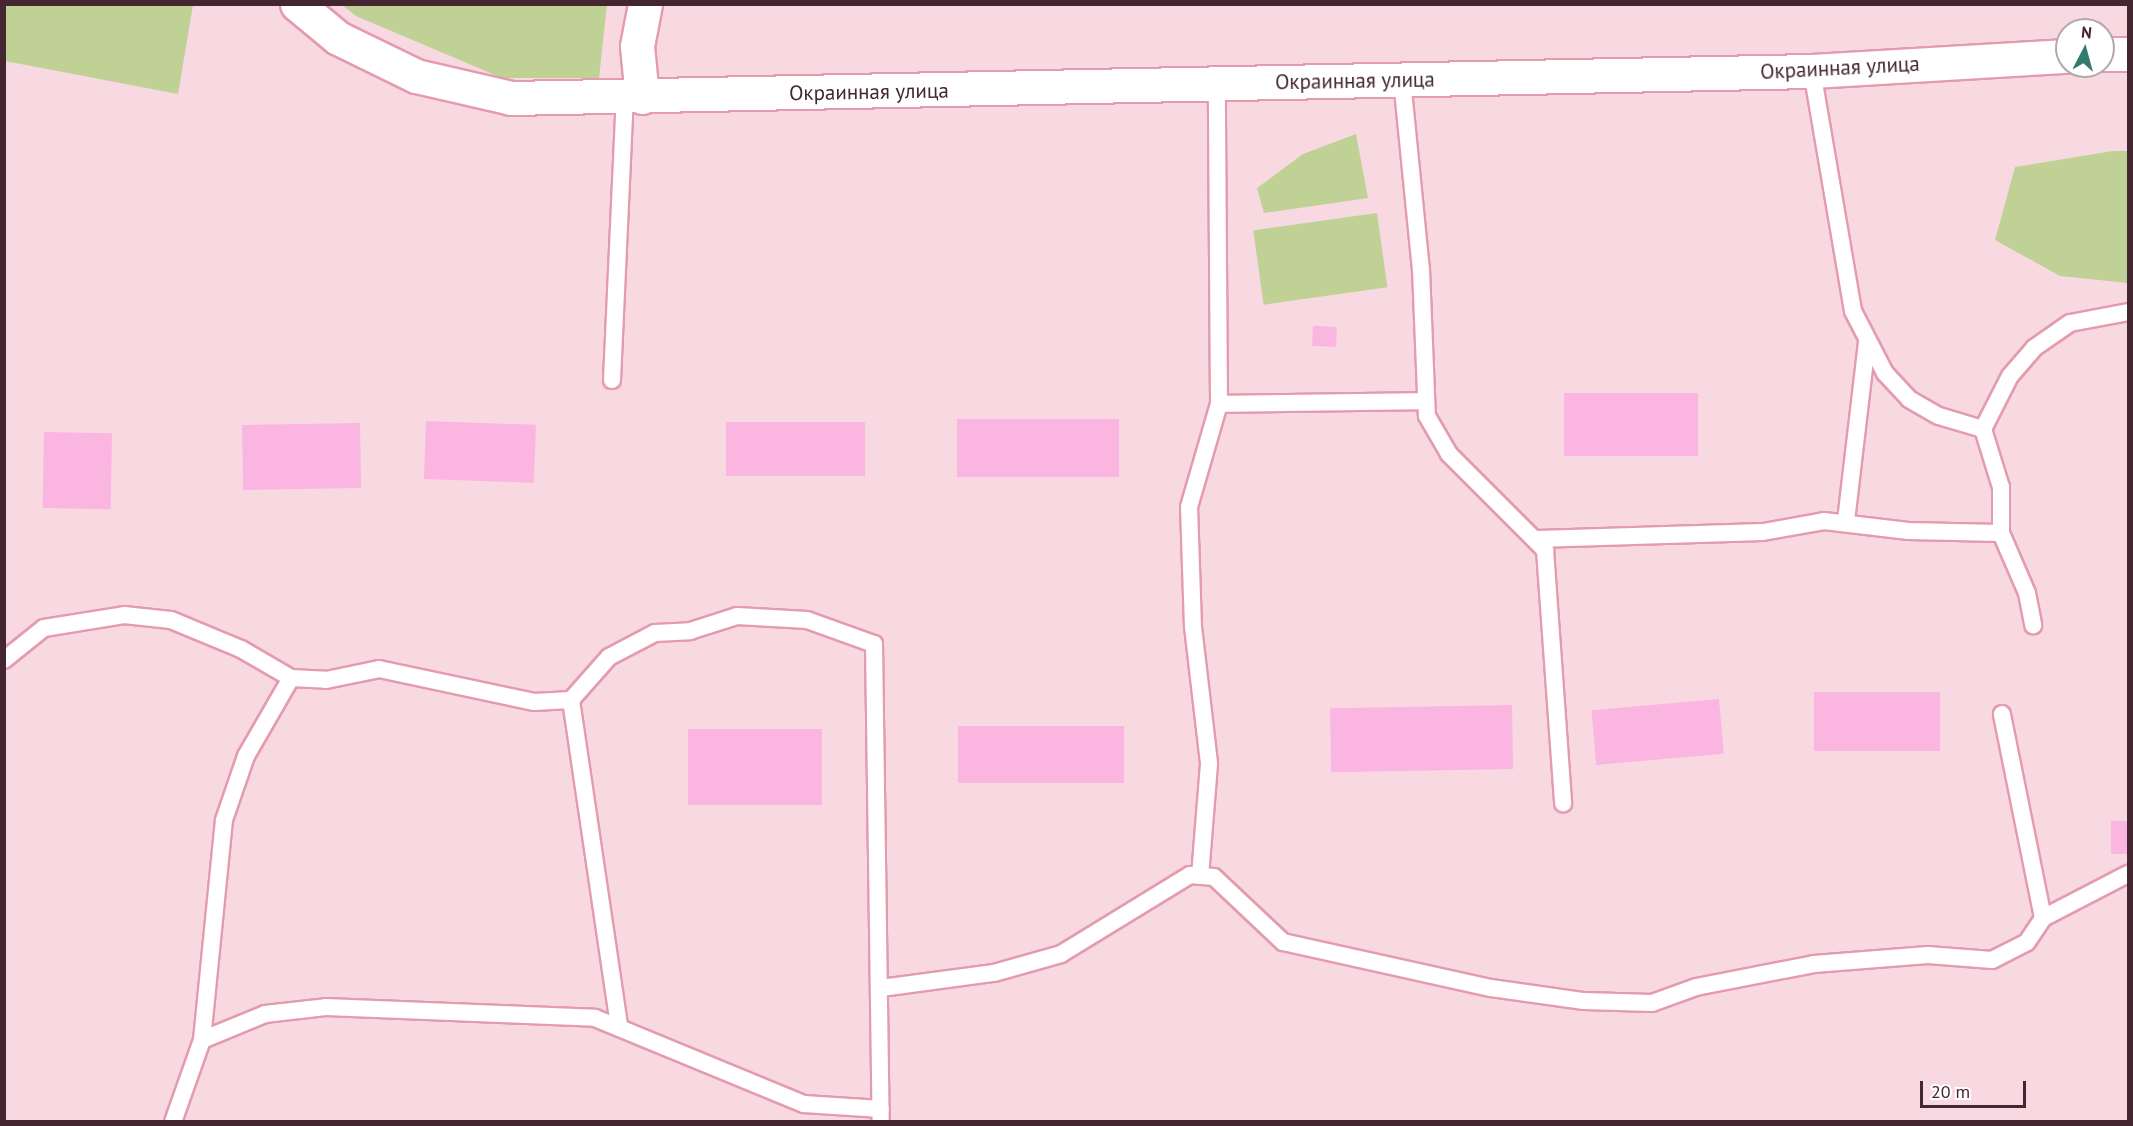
<!DOCTYPE html>
<html>
<head>
<meta charset="utf-8">
<style>
	body { margin:0 }
	#map { position:relative; width:2133px; height:1126px; overflow:hidden; background:#f9d9e1; font-family:"PT Sans",sans-serif }
	div>[style] { position:absolute }
	.green>* { inset:0; background:#bfd194; transform-origin:0 0 }
	.building>* { inset:0; background:#fbb5e1; transform-origin:0 0 }
	.roads { filter:drop-shadow(2px 0 #e49baf) drop-shadow(-2px 0 #e49baf) drop-shadow(0 2px #e49baf) drop-shadow(0 -2px #e49baf) }
	.lane>* { height:16px; margin:-8px; padding:0 8px; transform-origin:8px; border-radius:8px; background:#fff }
	.street>* { height:33px; margin:-16.5px; padding:0 16.5px; transform-origin:16.5px; border-radius:16.5px; background:#fff }
	span { translate:-50% -50%; white-space:nowrap; text-align:center; line-height:1.15; -webkit-text-stroke:6px #fff; paint-order:stroke }
	.street-label { font-size:21px; color:#43262f }
	.frame { position:absolute; inset:0; border:6px solid #43262f; pointer-events:none }
	.north { position:absolute; left:2055px; top:18px; width:60px; height:60px; box-sizing:border-box; background:#fff; border:2px solid #b4a8ac; border-radius:50%; rotate:6deg; font-size:16px; font-weight:700; line-height:24px; text-align:center; color:#43262f }
	.north::after { content:''; display:block; margin:auto; width:21px; height:27px; background:#357a6f; clip-path:polygon(50% 0,100% 100%,50% 72%,0 100%) }
	.scale { position:absolute; left:1920px; top:1081px; width:106px; height:27px; box-sizing:border-box; border:3px solid #43262f; border-top:0; padding-left:8px; font-size:18px; line-height:21px; white-space:nowrap; color:#43262f; -webkit-text-stroke:4px #fff; paint-order:stroke }
</style>
</head>
<body>
<div id="map">
	<div class="green">
		<div style="clip-path:polygon(4px 5px,193px 5px,178px 94px,5px 61px)"></div>
		<div style="clip-path:polygon(342px 5px,607px 5px,599px 78px,502px 78px,356px 16px)"></div>
		<div style="clip-path:polygon(1356px 134px,1368px 198px,1264px 213px,1257px 188px,1303px 154px)"></div>
		<div style="clip-path:polygon(2113px 151px,2128px 151px,2128px 283px,2060px 276px,1995px 240px,2015px 167px)"></div>
		<div style="left:1377px;top:213px;width:75px;height:125px;rotate:82deg"></div>
	</div>
	<div class="building">
		<div style="left:1337px;top:327px;width:20px;height:24px;rotate:93deg"></div>
		<div style="left:1564px;top:393px;width:134px;height:63px"></div>
		<div style="left:957px;top:419px;width:162px;height:58px"></div>
		<div style="left:426px;top:421px;width:110px;height:58px;rotate:2deg"></div>
		<div style="left:726px;top:422px;width:139px;height:54px"></div>
		<div style="left:360px;top:423px;width:65px;height:118px;rotate:89deg"></div>
		<div style="left:44px;top:432px;width:68px;height:76px;rotate:1deg"></div>
		<div style="left:1814px;top:692px;width:126px;height:59px"></div>
		<div style="left:1719px;top:699px;width:55px;height:128px;rotate:85deg"></div>
		<div style="left:1512px;top:705px;width:64px;height:182px;rotate:89deg"></div>
		<div style="left:958px;top:726px;width:166px;height:57px"></div>
		<div style="left:688px;top:729px;width:134px;height:76px"></div>
		<div style="left:2128px;top:821px;width:33px;height:17px;rotate:90deg"></div>
	</div>
	<div class="roads">
		<div class="lane">
			<div style="left:1812px;top:71px;width:243px;rotate:80.3deg"></div>
			<div style="left:1853px;top:311px;width:70px;rotate:62.7deg"></div>
			<div style="left:1885px;top:373px;width:35px;rotate:47deg"></div>
			<div style="left:1909px;top:399px;width:34px;rotate:30deg"></div>
			<div style="left:1939px;top:416px;width:46px;rotate:16.5deg"></div>
			<div style="left:1983px;top:429px;width:61px;rotate:72.8deg"></div>
			<div style="left:2001px;top:487px;width:46px;rotate:90deg"></div>
			<div style="left:2001px;top:533px;width:65px;rotate:66.6deg"></div>
			<div style="left:2027px;top:593px;width:33px;rotate:79deg"></div>
			<div style="left:1402px;top:80px;width:190px;rotate:84.3deg"></div>
			<div style="left:1421px;top:269px;width:147px;rotate:87.7deg"></div>
			<div style="left:1427px;top:416px;width:44px;rotate:59.9deg"></div>
			<div style="left:1449px;top:454px;width:136px;rotate:45deg"></div>
			<div style="left:1545px;top:550px;width:254px;rotate:85.9deg"></div>
			<div style="left:612px;top:380px;width:283px;rotate:-87.4deg"></div>
			<div style="left:1219px;top:404px;width:207px;rotate:-0.8deg"></div>
			<div style="left:1983px;top:429px;width:59px;rotate:-63deg"></div>
			<div style="left:2010px;top:376px;width:37px;rotate:-49deg"></div>
			<div style="left:2034px;top:348px;width:44px;rotate:-34.8deg"></div>
			<div style="left:2070px;top:323px;width:59px;rotate:-10.7deg"></div>
			<div style="left:1846px;top:521px;width:180px;rotate:-83.3deg"></div>
			<div style="left:1537px;top:539px;width:226px;rotate:-1.8deg"></div>
			<div style="left:1763px;top:532px;width:62px;rotate:-10.2deg"></div>
			<div style="left:1824px;top:521px;width:85px;rotate:6.8deg"></div>
			<div style="left:1908px;top:531px;width:93px;rotate:1.2deg"></div>
			<div style="left:4px;top:660px;width:51px;rotate:-38.7deg"></div>
			<div style="left:44px;top:628px;width:81px;rotate:-9.2deg"></div>
			<div style="left:124px;top:615px;width:47px;rotate:6.1deg"></div>
			<div style="left:171px;top:620px;width:76px;rotate:22.5deg"></div>
			<div style="left:241px;top:649px;width:58px;rotate:30.1deg"></div>
			<div style="left:291px;top:678px;width:35px;rotate:3deg"></div>
			<div style="left:326px;top:680px;width:54px;rotate:-11.7deg"></div>
			<div style="left:379px;top:669px;width:158px;rotate:12deg"></div>
			<div style="left:534px;top:702px;width:37px;rotate:-3deg"></div>
			<div style="left:571px;top:700px;width:57px;rotate:-48.5deg"></div>
			<div style="left:609px;top:657px;width:52px;rotate:-27.6deg"></div>
			<div style="left:655px;top:633px;width:35px;rotate:-3deg"></div>
			<div style="left:690px;top:631px;width:49px;rotate:-17.7deg"></div>
			<div style="left:737px;top:616px;width:70px;rotate:3.3deg"></div>
			<div style="left:807px;top:620px;width:71px;rotate:19.7deg"></div>
			<div style="left:874px;top:644px;width:478px;rotate:89.2deg"></div>
			<div style="left:571px;top:700px;width:331px;rotate:81.6deg"></div>
			<div style="left:1200px;top:876px;width:113px;rotate:-85.4deg"></div>
			<div style="left:1209px;top:763px;width:137px;rotate:-96.7deg"></div>
			<div style="left:1193px;top:627px;width:120px;rotate:-91.9deg"></div>
			<div style="left:1189px;top:507px;width:107px;rotate:-73.8deg"></div>
			<div style="left:1219px;top:404px;width:320px;rotate:-90.4deg"></div>
			<div style="left:2043px;top:918px;width:96px;rotate:-27.4deg"></div>
			<div style="left:881px;top:988px;width:114px;rotate:-7.6deg"></div>
			<div style="left:994px;top:973px;width:70px;rotate:-15.8deg"></div>
			<div style="left:1061px;top:954px;width:151px;rotate:-31.5deg"></div>
			<div style="left:1190px;top:875px;width:24px;rotate:5deg"></div>
			<div style="left:1214px;top:877px;width:95px;rotate:43.3deg"></div>
			<div style="left:1283px;top:942px;width:213px;rotate:12.5deg"></div>
			<div style="left:1491px;top:988px;width:94px;rotate:8deg"></div>
			<div style="left:1584px;top:1001px;width:68px;rotate:1.7deg"></div>
			<div style="left:1652px;top:1003px;width:47px;rotate:-20deg"></div>
			<div style="left:1696px;top:987px;width:120px;rotate:-11deg"></div>
			<div style="left:1814px;top:964px;width:114px;rotate:-4.5deg"></div>
			<div style="left:1928px;top:955px;width:64px;rotate:4.5deg"></div>
			<div style="left:1992px;top:960px;width:39px;rotate:-27deg"></div>
			<div style="left:2027px;top:942px;width:29px;rotate:-56deg"></div>
			<div style="left:2043px;top:918px;width:208px;rotate:-101.4deg"></div>
			<div style="left:202px;top:1040px;width:68px;rotate:-22.4deg"></div>
			<div style="left:265px;top:1014px;width:61px;rotate:-6.5deg"></div>
			<div style="left:326px;top:1007px;width:269px;rotate:2.3deg"></div>
			<div style="left:595px;top:1018px;width:226px;rotate:22.4deg"></div>
			<div style="left:804px;top:1104px;width:77px;rotate:3.7deg"></div>
			<div style="left:173px;top:1122px;width:87px;rotate:-70.5deg"></div>
			<div style="left:202px;top:1040px;width:221px;rotate:-84.3deg"></div>
			<div style="left:224px;top:820px;width:68px;rotate:-71deg"></div>
			<div style="left:246px;top:756px;width:90px;rotate:-60deg"></div>
		</div>
		<div class="street">
			<div style="left:297px;top:4px;width:53px;rotate:39.7deg"></div>
			<div style="left:338px;top:38px;width:87px;rotate:26deg"></div>
			<div style="left:416px;top:76px;width:98px;rotate:13deg"></div>
			<div style="left:511px;top:98px;width:1301px;rotate:-1.19deg"></div>
			<div style="left:1812px;top:71px;width:255px;rotate:-3.4deg"></div>
			<div style="left:2103px;top:54px;width:25px"></div>
			<div style="left:642px;top:97px;width:51px;rotate:-95.6deg"></div>
			<div style="left:637px;top:46px;width:43px;rotate:-79.2deg"></div>
		</div>
	</div>
	<div class="street-label">
		<span style="left:1840px;top:68px;rotate:-3deg">Окраинная улица</span>
		<span style="left:1355px;top:81px;rotate:-1deg">Окраинная улица</span>
		<span style="left:869px;top:92px;rotate:-1deg">Окраинная улица</span>
	</div>
	<div class="frame"></div>
	<div class="north">N</div>
	<div class="scale">20 m</div>
</div>
</body>
</html>
